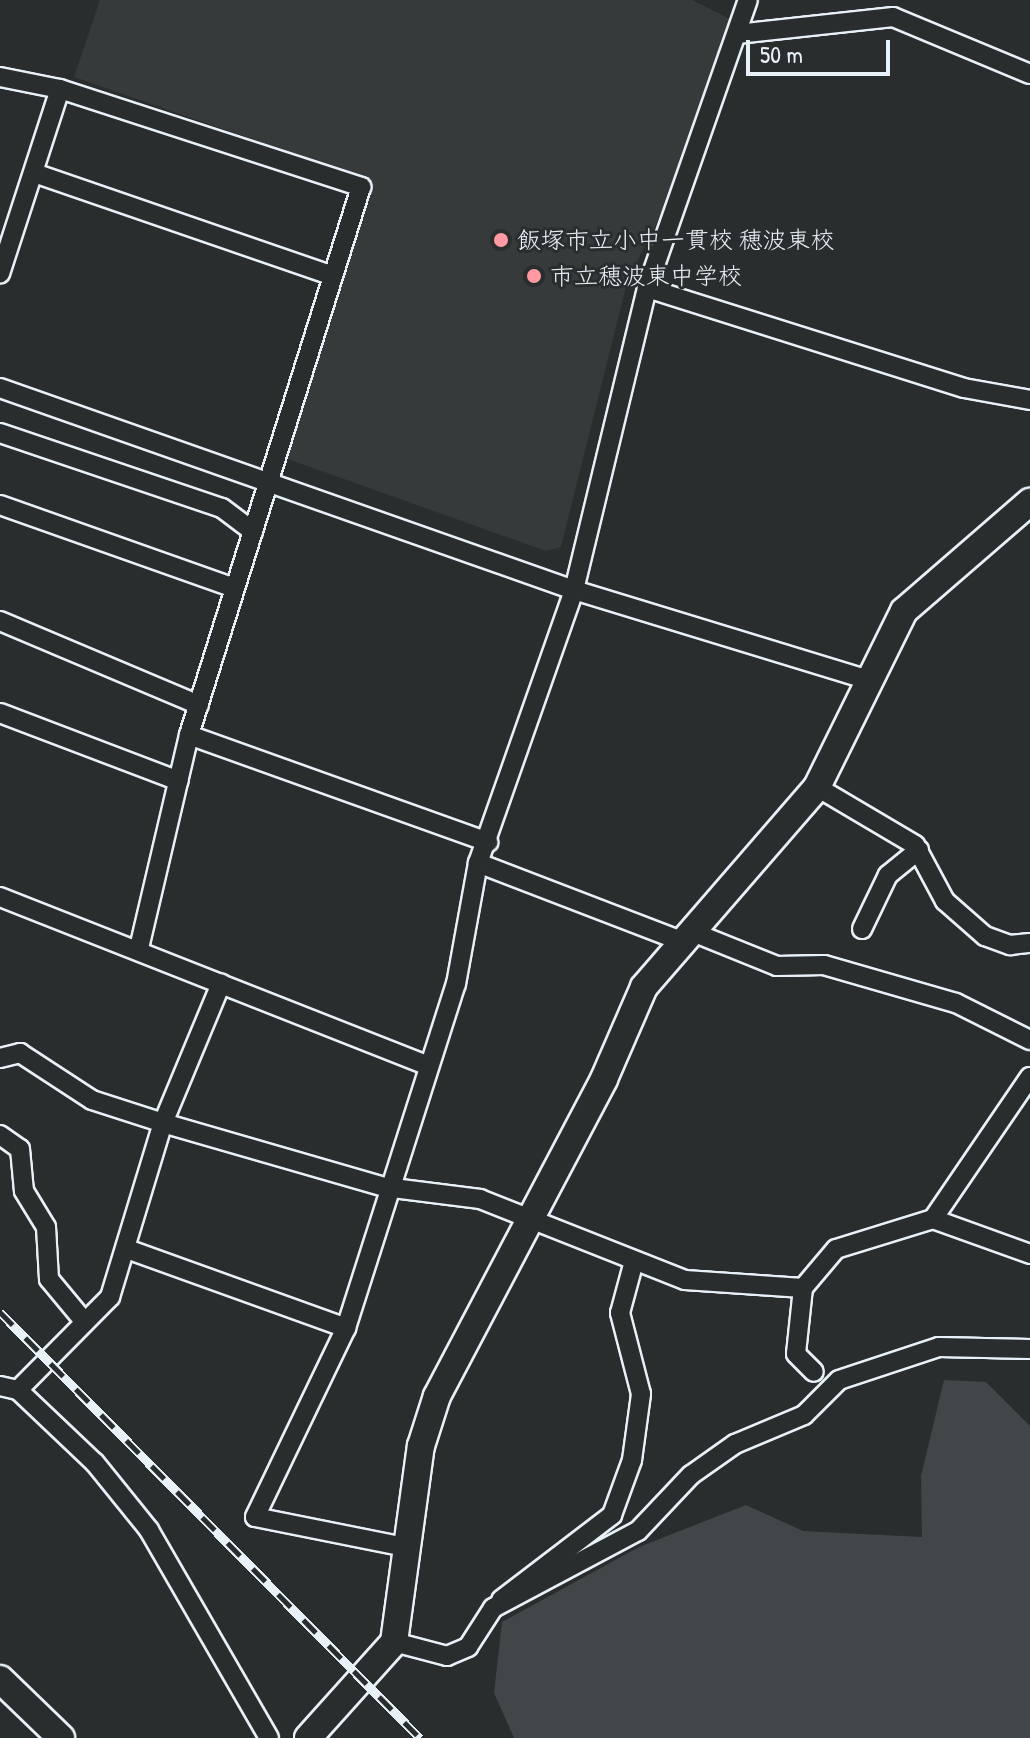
<!DOCTYPE html>
<html>
<head>
<meta charset="utf-8">
<style>
	body { margin:0 }
	#map { position:relative; width:1030px; height:1738px; overflow:hidden; background:#2a2d2e; font-family:"Patrick Hand","Klee One",sans-serif }
	div>[style] { position:absolute }
	.built>* { inset:0; background:#363a3b }
	.green>* { inset:0; background:#424648 }
	.roads { filter:drop-shadow(2px 0 #e8f1f8) drop-shadow(-2px 0 #e8f1f8) drop-shadow(0 2px #e8f1f8) drop-shadow(0 -2px #e8f1f8) }
	.street>* { height:18px; margin:-9px; padding:0 9px; transform-origin:9px; border-radius:9px; background:#2a2d2e }
	.secondary>* { height:26px; margin:-13px; padding:0 13px; transform-origin:13px; border-radius:13px; background:#2a2d2e }
	.rail>* { height:9px; margin-top:-4.5px; transform-origin:0; background:repeating-linear-gradient(90deg,#2a2d2e 0 18px,#e8f1f8 0 36px); box-sizing:border-box; border-block:2px solid #e8f1f8 }
	.dots>* { width:22px; height:22px; translate:-50% -50%; box-sizing:border-box; border:4px solid #2a2d2e; border-radius:50% }
	span { translate:-50% -50%; white-space:nowrap; text-align:center; line-height:1.15; -webkit-text-stroke:6px #2a2d2e; paint-order:stroke }
	.poi-label { font-size:24px; color:#e8f1f8 }
	.left { translate:0 -50%; text-align:left }
	.scale { position:absolute; left:746px; top:40px; width:144px; height:36px; box-sizing:border-box; border:4px solid #e8f1f8; border-top:0; padding-left:10px; font-size:24px; line-height:28px; white-space:nowrap; color:#e8f1f8; -webkit-text-stroke:6px #2a2d2e; paint-order:stroke }
</style>
</head>
<body>
<div id="map">
	<div class="built">
		<div style="clip-path:polygon(100px 0,692px 0,732px 20px,668px 201px,628px 279px,561px 547px,546px 551px,285px 458px,372px 181px,74px 77px)"></div>
	</div>
	<div class="green">
		<div style="clip-path:polygon(944px 1380px,986px 1382px,1030px 1426px,1030px 1738px,514px 1738px,494px 1693px,502px 1622px,639px 1547px,746px 1505px,803px 1531px,922px 1537px,921px 1476px)"></div>
	</div>
	<div class="roads">
		<div class="street">
			<div style="left:737px;top:34px;width:157px;rotate:-6.2deg"></div>
			<div style="left:893px;top:17px;width:148px;rotate:22.6deg"></div>
			<div style="left:0;top:77px;width:61px;rotate:11.3deg"></div>
			<div style="left:60px;top:89px;width:194px;rotate:108deg"></div>
			<div style="left:60px;top:89px;width:317px;rotate:18deg"></div>
			<div style="left:361px;top:187px;width:574px;rotate:107.43deg"></div>
			<div style="left:189px;top:735px;width:219px;rotate:103.2deg"></div>
			<div style="left:34px;top:173px;width:316px;rotate:19deg"></div>
			<div style="left:647px;top:288px;width:332px;rotate:17.5deg"></div>
			<div style="left:964px;top:388px;width:67px;rotate:10.3deg"></div>
			<div style="left:0;top:388px;width:609px;rotate:19.39deg"></div>
			<div style="left:574px;top:590px;width:308px;rotate:17deg"></div>
			<div style="left:0;top:433px;width:234px;rotate:18.7deg"></div>
			<div style="left:222px;top:508px;width:39px;rotate:37deg"></div>
			<div style="left:0;top:505px;width:248px;rotate:19.5deg"></div>
			<div style="left:0;top:621px;width:216px;rotate:22.9deg"></div>
			<div style="left:0;top:713px;width:191px;rotate:20.8deg"></div>
			<div style="left:189px;top:735px;width:318px;rotate:19.7deg"></div>
			<div style="left:817px;top:787px;width:114px;rotate:30.6deg"></div>
			<div style="left:915px;top:845px;width:64px;rotate:61.8deg"></div>
			<div style="left:945px;top:901px;width:53px;rotate:41.2deg"></div>
			<div style="left:985px;top:936px;width:27px;rotate:20deg"></div>
			<div style="left:1010px;top:945px;width:20px;rotate:-6deg"></div>
			<div style="left:478px;top:863px;width:217px;rotate:21deg"></div>
			<div style="left:0;top:897px;width:460px;rotate:21.5deg"></div>
			<div style="left:862px;top:929px;width:60px;rotate:-64.3deg"></div>
			<div style="left:888px;top:875px;width:40px;rotate:-39deg"></div>
			<div style="left:690px;top:931px;width:94px;rotate:21.9deg"></div>
			<div style="left:777px;top:966px;width:47px;rotate:-1.2deg"></div>
			<div style="left:824px;top:965px;width:137px;rotate:16.1deg"></div>
			<div style="left:956px;top:1003px;width:83px;rotate:26.6deg"></div>
			<div style="left:0;top:1058px;width:21px;rotate:-14deg"></div>
			<div style="left:20px;top:1053px;width:86px;rotate:33.1deg"></div>
			<div style="left:92px;top:1100px;width:75px;rotate:17.9deg"></div>
			<div style="left:163px;top:1123px;width:231px;rotate:16.1deg"></div>
			<div style="left:385px;top:1187px;width:96px;rotate:7.2deg"></div>
			<div style="left:480px;top:1199px;width:220px;rotate:21.6deg"></div>
			<div style="left:685px;top:1280px;width:118px;rotate:3.9deg"></div>
			<div style="left:803px;top:1288px;width:51px;rotate:-49.8deg"></div>
			<div style="left:836px;top:1249px;width:102px;rotate:-17.2deg"></div>
			<div style="left:933px;top:1219px;width:172px;rotate:-55.7deg"></div>
			<div style="left:0;top:1135px;width:24px;rotate:35deg"></div>
			<div style="left:20px;top:1149px;width:42px;rotate:84.6deg"></div>
			<div style="left:24px;top:1191px;width:42px;rotate:58.6deg"></div>
			<div style="left:46px;top:1227px;width:52px;rotate:86.7deg"></div>
			<div style="left:49px;top:1279px;width:53px;rotate:50.3deg"></div>
			<div style="left:933px;top:1219px;width:103px;rotate:19.8deg"></div>
			<div style="left:127px;top:1249px;width:233px;rotate:19.8deg"></div>
			<div style="left:803px;top:1288px;width:66px;rotate:96.1deg"></div>
			<div style="left:796px;top:1354px;width:25px;rotate:45deg"></div>
			<div style="left:0;top:1386px;width:18px;rotate:13deg"></div>
			<div style="left:18px;top:1390px;width:106px;rotate:43.5deg"></div>
			<div style="left:95px;top:1463px;width:86px;rotate:51.1deg"></div>
			<div style="left:149px;top:1530px;width:240px;rotate:60deg"></div>
			<div style="left:18px;top:1390px;width:131px;rotate:-45.3deg"></div>
			<div style="left:110px;top:1297px;width:182px;rotate:-73.1deg"></div>
			<div style="left:163px;top:1123px;width:151px;rotate:-67.4deg"></div>
			<div style="left:410px;top:1548px;width:158px;rotate:-168.7deg"></div>
			<div style="left:255px;top:1517px;width:210px;rotate:-64.3deg"></div>
			<div style="left:346px;top:1328px;width:361px;rotate:-72.3deg"></div>
			<div style="left:456px;top:984px;width:123px;rotate:-79.7deg"></div>
			<div style="left:478px;top:863px;width:289px;rotate:-70.6deg"></div>
			<div style="left:574px;top:590px;width:311px;rotate:-76.4deg"></div>
			<div style="left:647px;top:288px;width:305px;rotate:-70.7deg"></div>
			<div style="left:501px;top:1600px;width:140px;rotate:-37.4deg"></div>
			<div style="left:612px;top:1515px;width:59px;rotate:-70deg"></div>
			<div style="left:632px;top:1460px;width:67px;rotate:-82.2deg"></div>
			<div style="left:641px;top:1394px;width:84px;rotate:-104.5deg"></div>
			<div style="left:620px;top:1313px;width:54px;rotate:-74.9deg"></div>
			<div style="left:394px;top:1642px;width:55px;rotate:14.8deg"></div>
			<div style="left:447px;top:1656px;width:23px;rotate:-23deg"></div>
			<div style="left:468px;top:1647px;width:46px;rotate:-57.3deg"></div>
			<div style="left:493px;top:1608px;width:164px;rotate:-28deg"></div>
			<div style="left:638px;top:1531px;width:77px;rotate:-46.6deg"></div>
			<div style="left:691px;top:1475px;width:54px;rotate:-35.2deg"></div>
			<div style="left:735px;top:1444px;width:75px;rotate:-22.8deg"></div>
			<div style="left:804px;top:1415px;width:49px;rotate:-45deg"></div>
			<div style="left:839px;top:1380px;width:105px;rotate:-18.3deg"></div>
			<div style="left:939px;top:1347px;width:91px;rotate:1.3deg"></div>
		</div>
		<div class="secondary">
			<div style="left:0;top:1679px;width:85px;rotate:44deg"></div>
			<div style="left:308px;top:1738px;width:129px;rotate:-48.1deg"></div>
			<div style="left:394px;top:1642px;width:198px;rotate:-82.2deg"></div>
			<div style="left:421px;top:1446px;width:52px;rotate:-72.3deg"></div>
			<div style="left:437px;top:1396px;width:358px;rotate:-62.2deg"></div>
			<div style="left:604px;top:1079px;width:100px;rotate:-66.5deg"></div>
			<div style="left:644px;top:987px;width:264px;rotate:-49.1deg"></div>
			<div style="left:817px;top:787px;width:196px;rotate:-63.7deg"></div>
			<div style="left:904px;top:611px;width:167px;rotate:-40.9deg"></div>
		</div>
	</div>
	<div class="rail">
		<div style="left:0;top:1312px;width:598px;rotate:45.41deg"></div>
	</div>
	<div class="dots">
		<div style="left:501px;top:240px;background:#ff9aa2"></div>
		<div style="left:534px;top:276px;background:#ff9aa2"></div>
	</div>
	<div class="poi-label">
		<span class="left" style="left:517px;top:240px">飯塚市立小中一貫校 穂波東校</span>
		<span class="left" style="left:550px;top:276px">市立穂波東中学校</span>
	</div>
	<div class="scale">50 m</div>
</div>
</body>
</html>
